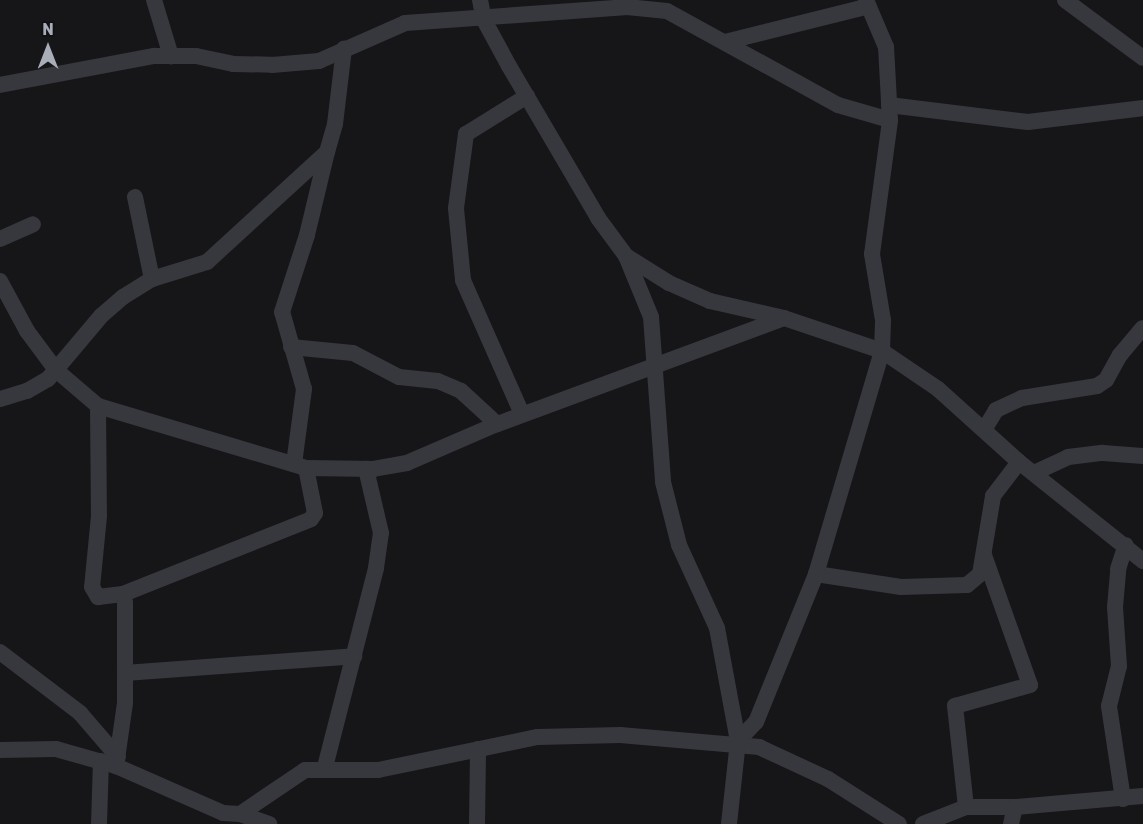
<!DOCTYPE html>
<html>
<head>
<meta charset="utf-8">
<style>
	body { margin:0 }
	#map { position:relative; width:1143px; height:824px; overflow:hidden; background:#161618; font-family:Rubik,sans-serif }
	div>[style] { position:absolute }
	.minor>* { height:16px; margin:-8px; padding:0 8px; transform-origin:8px; border-radius:8px; background:#37383d }
	span { translate:-50% -50%; white-space:nowrap; text-align:center; line-height:1.15; -webkit-text-stroke:4.5px #111113; paint-order:stroke }
	.north { position:absolute; left:18px; top:18px; width:60px; height:60px; -webkit-text-stroke:4px #111113; paint-order:stroke; rotate:0deg; font-size:16px; font-weight:700; line-height:24px; text-align:center; color:#a8adb8 }
	.north::after { content:''; display:block; margin:auto; width:21px; height:27px; background:#a8adb8; clip-path:polygon(50% 0,100% 100%,50% 72%,0 100%) }
</style>
</head>
<body>
<div id="map">
	<div class="minor">
		<div style="left:154px;top:0;width:59px;rotate:73.1deg"></div>
		<div style="left:480px;top:0;width:20px;rotate:79deg"></div>
		<div style="left:484px;top:20px;width:52px;rotate:61.5deg"></div>
		<div style="left:509px;top:66px;width:176px;rotate:59.6deg"></div>
		<div style="left:598px;top:218px;width:47px;rotate:53.6deg"></div>
		<div style="left:626px;top:256px;width:66px;rotate:67.7deg"></div>
		<div style="left:651px;top:317px;width:165px;rotate:85.8deg"></div>
		<div style="left:663px;top:482px;width:65px;rotate:75.7deg"></div>
		<div style="left:679px;top:545px;width:91px;rotate:65.4deg"></div>
		<div style="left:717px;top:628px;width:115px;rotate:79.5deg"></div>
		<div style="left:738px;top:741px;width:83px;rotate:96.2deg"></div>
		<div style="left:1065px;top:0;width:97px;rotate:36.6deg"></div>
		<div style="left:725px;top:42px;width:148px;rotate:-14deg"></div>
		<div style="left:0;top:85px;width:157px;rotate:-10.7deg"></div>
		<div style="left:154px;top:56px;width:42px"></div>
		<div style="left:196px;top:56px;width:38px;rotate:12deg"></div>
		<div style="left:233px;top:64px;width:39px;rotate:1deg"></div>
		<div style="left:272px;top:65px;width:47px;rotate:-4.9deg"></div>
		<div style="left:319px;top:61px;width:94px;rotate:-23.8deg"></div>
		<div style="left:405px;top:23px;width:223px;rotate:-4.1deg"></div>
		<div style="left:627px;top:7px;width:40px;rotate:5.7deg"></div>
		<div style="left:667px;top:11px;width:195px;rotate:28.8deg"></div>
		<div style="left:838px;top:105px;width:54px;rotate:16.1deg"></div>
		<div style="left:889px;top:105px;width:140px;rotate:7deg"></div>
		<div style="left:1028px;top:122px;width:116px;rotate:-6.9deg"></div>
		<div style="left:135px;top:197px;width:84px;rotate:78.3deg"></div>
		<div style="left:0;top:239px;width:36px;rotate:-24deg"></div>
		<div style="left:626px;top:256px;width:51px;rotate:32.1deg"></div>
		<div style="left:669px;top:283px;width:45px;rotate:23.7deg"></div>
		<div style="left:710px;top:301px;width:76px;rotate:12.9deg"></div>
		<div style="left:784px;top:318px;width:103px;rotate:18.6deg"></div>
		<div style="left:882px;top:351px;width:68px;rotate:34.2deg"></div>
		<div style="left:938px;top:389px;width:109px;rotate:42deg"></div>
		<div style="left:1019px;top:462px;width:159px;rotate:38.6deg"></div>
		<div style="left:0;top:281px;width:57px;rotate:61.6deg"></div>
		<div style="left:27px;top:331px;width:49px;rotate:53.4deg"></div>
		<div style="left:56px;top:370px;width:55px;rotate:40.6deg"></div>
		<div style="left:784px;top:318px;width:306px;rotate:159.7deg"></div>
		<div style="left:497px;top:424px;width:98px;rotate:156.6deg"></div>
		<div style="left:407px;top:463px;width:34px;rotate:170deg"></div>
		<div style="left:374px;top:469px;width:68px;rotate:-179.2deg"></div>
		<div style="left:306px;top:468px;width:217px;rotate:-163.4deg"></div>
		<div style="left:98px;top:406px;width:110px;rotate:89.5deg"></div>
		<div style="left:99px;top:516px;width:71px;rotate:95.6deg"></div>
		<div style="left:92px;top:587px;width:12px;rotate:59deg"></div>
		<div style="left:98px;top:597px;width:25px;rotate:-7deg"></div>
		<div style="left:123px;top:594px;width:9px;rotate:77deg"></div>
		<div style="left:125px;top:603px;width:100px;rotate:90deg"></div>
		<div style="left:125px;top:703px;width:64px;rotate:98.1deg"></div>
		<div style="left:116px;top:766px;width:117px;rotate:23.7deg"></div>
		<div style="left:223px;top:813px;width:17px;rotate:3deg"></div>
		<div style="left:240px;top:814px;width:78px;rotate:-34.1deg"></div>
		<div style="left:305px;top:770px;width:73px"></div>
		<div style="left:378px;top:770px;width:163px;rotate:-11.7deg"></div>
		<div style="left:538px;top:737px;width:82px;rotate:-1.4deg"></div>
		<div style="left:620px;top:735px;width:140px;rotate:4.9deg"></div>
		<div style="left:759px;top:747px;width:76px;rotate:24.9deg"></div>
		<div style="left:828px;top:779px;width:84px;rotate:32.4deg"></div>
		<div style="left:291px;top:347px;width:62px;rotate:5.5deg"></div>
		<div style="left:353px;top:353px;width:52px;rotate:27.6deg"></div>
		<div style="left:399px;top:377px;width:39px;rotate:6deg"></div>
		<div style="left:438px;top:381px;width:25px;rotate:23deg"></div>
		<div style="left:461px;top:391px;width:49px;rotate:42.5deg"></div>
		<div style="left:0;top:399px;width:28px;rotate:-17deg"></div>
		<div style="left:27px;top:391px;width:24px;rotate:-30deg"></div>
		<div style="left:48px;top:379px;width:82px;rotate:-49.9deg"></div>
		<div style="left:101px;top:316px;width:29px;rotate:-41deg"></div>
		<div style="left:123px;top:297px;width:34px;rotate:-32deg"></div>
		<div style="left:152px;top:279px;width:58px;rotate:-17.2deg"></div>
		<div style="left:207px;top:262px;width:163px;rotate:-42.5deg"></div>
		<div style="left:327px;top:152px;width:29px;rotate:-74deg"></div>
		<div style="left:335px;top:124px;width:76px;rotate:-83.2deg"></div>
		<div style="left:522px;top:414px;width:146px;rotate:-113.8deg"></div>
		<div style="left:463px;top:280px;width:72px;rotate:-95.6deg"></div>
		<div style="left:456px;top:208px;width:75px;rotate:-82.3deg"></div>
		<div style="left:466px;top:134px;width:72px;rotate:-31.9deg"></div>
		<div style="left:984px;top:430px;width:23px;rotate:-59deg"></div>
		<div style="left:996px;top:410px;width:29px;rotate:-25deg"></div>
		<div style="left:1022px;top:398px;width:76px;rotate:-9.1deg"></div>
		<div style="left:1097px;top:386px;width:11px;rotate:-34deg"></div>
		<div style="left:1106px;top:380px;width:29px;rotate:-61deg"></div>
		<div style="left:1120px;top:355px;width:35px;rotate:-50deg"></div>
		<div style="left:294px;top:464px;width:76px;rotate:-82.4deg"></div>
		<div style="left:304px;top:389px;width:80px;rotate:-105.9deg"></div>
		<div style="left:282px;top:312px;width:81px;rotate:-72deg"></div>
		<div style="left:307px;top:235px;width:85px;rotate:-76.5deg"></div>
		<div style="left:1034px;top:473px;width:38px;rotate:-25deg"></div>
		<div style="left:1068px;top:457px;width:35px;rotate:-7deg"></div>
		<div style="left:1103px;top:453px;width:40px;rotate:4.3deg"></div>
		<div style="left:816px;top:574px;width:86px;rotate:8.7deg"></div>
		<div style="left:901px;top:587px;width:66px;rotate:-1.7deg"></div>
		<div style="left:967px;top:585px;width:17px;rotate:-40deg"></div>
		<div style="left:980px;top:574px;width:79px;rotate:-80.5deg"></div>
		<div style="left:993px;top:496px;width:43px;rotate:-52.6deg"></div>
		<div style="left:123px;top:594px;width:202px;rotate:-21.7deg"></div>
		<div style="left:311px;top:519px;width:7px;rotate:-56deg"></div>
		<div style="left:315px;top:513px;width:46px;rotate:-101.3deg"></div>
		<div style="left:0;top:652px;width:101px;rotate:37.3deg"></div>
		<div style="left:80px;top:713px;width:58px;rotate:49.2deg"></div>
		<div style="left:125px;top:673px;width:230px;rotate:-4.2deg"></div>
		<div style="left:738px;top:741px;width:26px;rotate:-47deg"></div>
		<div style="left:756px;top:722px;width:160px;rotate:-67.9deg"></div>
		<div style="left:816px;top:574px;width:233px;rotate:-73.5deg"></div>
		<div style="left:882px;top:351px;width:31px;rotate:-88deg"></div>
		<div style="left:883px;top:320px;width:67px;rotate:-99.5deg"></div>
		<div style="left:872px;top:254px;width:135px;rotate:-82.3deg"></div>
		<div style="left:890px;top:120px;width:73px;rotate:-93.1deg"></div>
		<div style="left:886px;top:47px;width:51px;rotate:-113.1deg"></div>
		<div style="left:0;top:750px;width:56px;rotate:-1deg"></div>
		<div style="left:56px;top:749px;width:62px;rotate:15.8deg"></div>
		<div style="left:325px;top:767px;width:205px;rotate:-75.6deg"></div>
		<div style="left:376px;top:568px;width:35px;rotate:-82deg"></div>
		<div style="left:381px;top:533px;width:66px;rotate:-103.2deg"></div>
		<div style="left:1123px;top:799px;width:94px;rotate:-98.6deg"></div>
		<div style="left:1109px;top:706px;width:41px;rotate:-76deg"></div>
		<div style="left:1119px;top:666px;width:59px;rotate:-93.9deg"></div>
		<div style="left:1115px;top:607px;width:38px;rotate:-85deg"></div>
		<div style="left:1118px;top:569px;width:25px;rotate:-72deg"></div>
		<div style="left:966px;top:807px;width:102px;rotate:-96.2deg"></div>
		<div style="left:955px;top:706px;width:78px;rotate:-15.6deg"></div>
		<div style="left:1030px;top:685px;width:138px;rotate:-109.5deg"></div>
		<div style="left:240px;top:814px;width:31px;rotate:19deg"></div>
		<div style="left:99px;top:824px;width:63px;rotate:-88.2deg"></div>
		<div style="left:477px;top:824px;width:75px;rotate:-89.2deg"></div>
		<div style="left:923px;top:824px;width:46px;rotate:-21.6deg"></div>
		<div style="left:966px;top:807px;width:49px"></div>
		<div style="left:1015px;top:807px;width:128px;rotate:-4.9deg"></div>
		<div style="left:1011px;top:824px;width:17px;rotate:-77deg"></div>
	</div>
	<div class="north">N</div>
</div>
</body>
</html>
